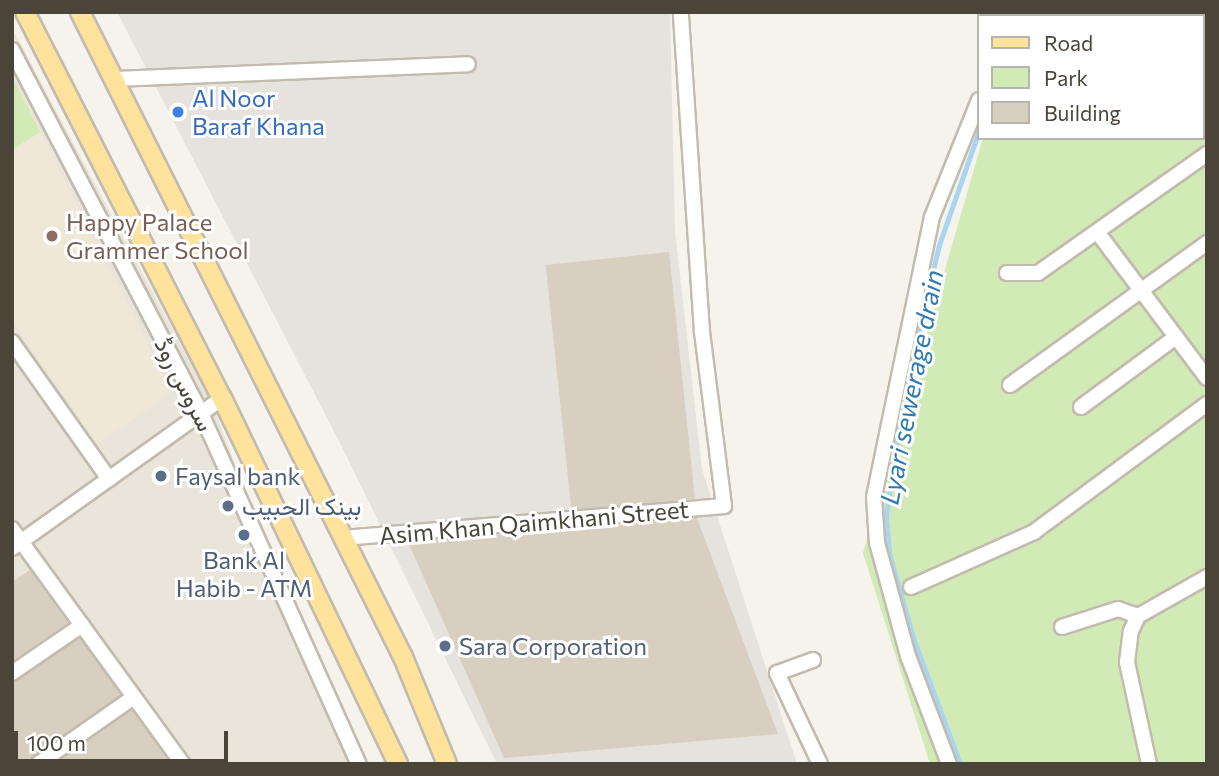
<!DOCTYPE html>
<html>
<head>
<meta charset="utf-8">
<style>
	body { margin:0 }
	#map { position:relative; width:1219px; height:776px; overflow:hidden; background:#f6f3ec; font-family:Commissioner,Vazirmatn,sans-serif }
	div>[style] { position:absolute }
	.residential>* { inset:0; background:#eae5da }
	.industrial>* { inset:0; background:#e6e2dd }
	.education>* { inset:0; background:#efe8d6 }
	.green>* { inset:0; background:#d2eab5 }
	.stream>* { height:4.5px; margin:-2.25px; padding:0 2.25px; transform-origin:2.25px; border-radius:2.25px; background:#a9d4f2 }
	.building>* { inset:0; background:#d8cfc1; transform-origin:0 0 }
	.roads { filter:drop-shadow(2px 0 #c2bbae) drop-shadow(-2px 0 #c2bbae) drop-shadow(0 2px #c2bbae) drop-shadow(0 -2px #c2bbae) }
	.minor>* { height:14px; margin:-7px; padding:0 7px; transform-origin:7px; border-radius:7px; background:#fff }
	.major>* { height:18px; margin:-9px; padding:0 9px; transform-origin:9px; border-radius:9px; background:#ffe39c }
	.dots>* { width:19px; height:19px; translate:-50% -50%; box-sizing:border-box; border:4px solid #fff; border-radius:50% }
	span { translate:-50% -50%; white-space:nowrap; text-align:center; line-height:1.15; -webkit-text-stroke:6px #fff; paint-order:stroke }
	.shop-label { font-size:24px; color:#366cbe }
	.left { translate:0 -50%; text-align:left }
	.education-label { font-size:24px; color:#785e54 }
	.street-label { font-size:24px; color:#4b4439 }
	.service-label { font-size:24px; color:#4e5e75 }
	.water-label { font-size:26px; color:#2e7ab2; font-style:italic }
	.frame { position:absolute; inset:0; border:14px solid #4b4439; pointer-events:none }
	.legend { position:absolute; left:977px; top:14px; width:228px; height:126px; box-sizing:border-box; background:#fff; border:2px solid #b7b4b0; margin:0; padding:9px 12px; list-style:none; font-size:21px; color:#4b4439 }
	.legend li { display:flex; align-items:center; gap:14px; height:35px }
	.legend b { width:35px; border:2px solid #b7b4b0 }
	.scale { position:absolute; left:14px; top:731px; width:214px; height:32px; box-sizing:border-box; border:4px solid #4b4439; border-top:0; padding-left:9px; font-size:21px; line-height:24px; white-space:nowrap; color:#4b4439; -webkit-text-stroke:5px #fff; paint-order:stroke }
</style>
</head>
<body>
<div id="map">
	<div class="residential">
		<div style="clip-path:polygon(12px 28px,211px 401px,350px 764px,12px 764px)"></div>
	</div>
	<div class="industrial">
		<div style="clip-path:polygon(117px 12px,670px 12px,675px 231px,702px 469px,797px 764px,497px 764px,341px 445px)"></div>
	</div>
	<div class="education">
		<div style="clip-path:polygon(40px 132px,172px 392px,98px 444px,12px 320px,12px 151px)"></div>
	</div>
	<div class="green">
		<div style="clip-path:polygon(1020px 12px,1207px 12px,1207px 764px,930px 764px,863px 553px,983px 138px,1203px 138px,1203px 16px)"></div>
		<div style="clip-path:polygon(14px 80px,40px 132px,12px 150px,12px 81px)"></div>
	</div>
	<div class="stream">
		<div style="left:1034px;top:16px;width:4px;rotate:-63deg"></div>
		<div style="left:960px;top:764px;width:131px;rotate:-110.5deg"></div>
		<div style="left:914px;top:641px;width:91px;rotate:-105.9deg"></div>
		<div style="left:889px;top:553px;width:38px;rotate:-95deg"></div>
		<div style="left:886px;top:515px;width:123px;rotate:-81.6deg"></div>
		<div style="left:904px;top:393px;width:152px;rotate:-76.7deg"></div>
		<div style="left:939px;top:245px;width:121px;rotate:-70.7deg"></div>
	</div>
	<div class="building">
		<div style="left:669px;top:252px;width:248px;height:124px;rotate:84deg"></div>
		<div style="clip-path:polygon(697px 518px,778px 734px,504px 758px,408px 542px)"></div>
		<div style="clip-path:polygon(30px 570px,68px 623px,12px 661px,12px 582px)"></div>
		<div style="clip-path:polygon(80px 638px,121px 695px,29px 764px,12px 764px,12px 683px)"></div>
		<div style="clip-path:polygon(132px 710px,171px 764px,55px 764px)"></div>
	</div>
	<div class="roads">
		<div class="minor">
			<div style="left:1021px;top:16px;width:4px;rotate:-63deg"></div>
			<div style="left:12px;top:50px;width:407px;rotate:62.5deg"></div>
			<div style="left:200px;top:411px;width:387px;rotate:65.8deg"></div>
			<div style="left:116px;top:79px;width:352px;rotate:-2.4deg"></div>
			<div style="left:1098px;top:233px;width:181px;rotate:53.1deg"></div>
			<div style="left:1007px;top:273px;width:31px"></div>
			<div style="left:1038px;top:273px;width:207px;rotate:-35.2deg"></div>
			<div style="left:12px;top:342px;width:168px;rotate:54.7deg"></div>
			<div style="left:1010px;top:385px;width:243px;rotate:-35.8deg"></div>
			<div style="left:1081px;top:407px;width:118px;rotate:-36.4deg"></div>
			<div style="left:12px;top:529px;width:291px;rotate:54deg"></div>
			<div style="left:344px;top:538px;width:381px;rotate:-4.8deg"></div>
			<div style="left:724px;top:506px;width:175px;rotate:-97.2deg"></div>
			<div style="left:702px;top:332px;width:321px;rotate:-93.8deg"></div>
			<div style="left:12px;top:548px;width:258px;rotate:-35.5deg"></div>
			<div style="left:911px;top:587px;width:135px;rotate:-24.1deg"></div>
			<div style="left:1034px;top:532px;width:215px;rotate:-36.5deg"></div>
			<div style="left:1062px;top:627px;width:59px;rotate:-17.8deg"></div>
			<div style="left:1118px;top:609px;width:21px;rotate:19deg"></div>
			<div style="left:813px;top:660px;width:38px;rotate:160deg"></div>
			<div style="left:777px;top:673px;width:101px;rotate:64.7deg"></div>
			<div style="left:12px;top:673px;width:85px;rotate:-34.4deg"></div>
			<div style="left:38px;top:764px;width:117px;rotate:-34.9deg"></div>
			<div style="left:949px;top:764px;width:116px;rotate:-110.8deg"></div>
			<div style="left:908px;top:656px;width:117px;rotate:-105.3deg"></div>
			<div style="left:877px;top:543px;width:46px;rotate:-93.7deg"></div>
			<div style="left:874px;top:497px;width:286px;rotate:-78.3deg"></div>
			<div style="left:932px;top:217px;width:126px;rotate:-68.1deg"></div>
			<div style="left:1149px;top:764px;width:104px;rotate:-102.2deg"></div>
			<div style="left:1127px;top:662px;width:31px;rotate:-83deg"></div>
			<div style="left:1131px;top:631px;width:17px;rotate:-65deg"></div>
			<div style="left:1138px;top:616px;width:79px;rotate:-29.5deg"></div>
		</div>
		<div class="major">
			<div style="left:25px;top:12px;width:433px;rotate:63deg"></div>
			<div style="left:222px;top:398px;width:406px;rotate:64.3deg"></div>
			<div style="left:80px;top:12px;width:721px;rotate:63.4deg"></div>
			<div style="left:403px;top:657px;width:116px;rotate:67.6deg"></div>
		</div>
	</div>
	<div class="dots">
		<div style="left:178px;top:112px;background:#3f7fe0"></div>
		<div style="left:52px;top:236px;background:#8d6e63"></div>
		<div style="left:161px;top:476px;background:#5c6f8a"></div>
		<div style="left:228px;top:506px;background:#5c6f8a"></div>
		<div style="left:244px;top:535px;background:#5c6f8a"></div>
		<div style="left:445px;top:646px;background:#5c6f8a"></div>
	</div>
	<div class="shop-label">
		<span class="left" style="left:192px;top:112px">Al Noor<br>Baraf Khana</span>
	</div>
	<div class="education-label">
		<span class="left" style="left:66px;top:236px">Happy Palace<br>Grammer School</span>
	</div>
	<div class="street-label">
		<span style="left:185px;top:384px;rotate:63deg">سروس روڈ</span>
		<span style="left:534px;top:522px;rotate:-5deg">Asim Khan Qaimkhani Street</span>
	</div>
	<div class="service-label">
		<span class="left" style="left:175px;top:476px">Faysal bank</span>
		<span class="left" style="left:242px;top:506px">بينک الحبيب</span>
		<span style="left:244px;top:574px">Bank Al<br>Habib - ATM</span>
		<span class="left" style="left:459px;top:646px">Sara Corporation</span>
	</div>
	<div class="water-label">
		<span style="left:911px;top:387px;rotate:-79deg">Lyari sewerage drain</span>
	</div>
	<div class="frame"></div>
	<ul class="legend">
	<li><b style="height:9px;background:#ffe39c"></b>Road</li>
	<li><b style="height:19px;background:#d2eab5"></b>Park</li>
	<li><b style="height:19px;background:#d8cfc1"></b>Building</li>
	</ul>
	<div class="scale">100 m</div>
</div>
</body>
</html>
